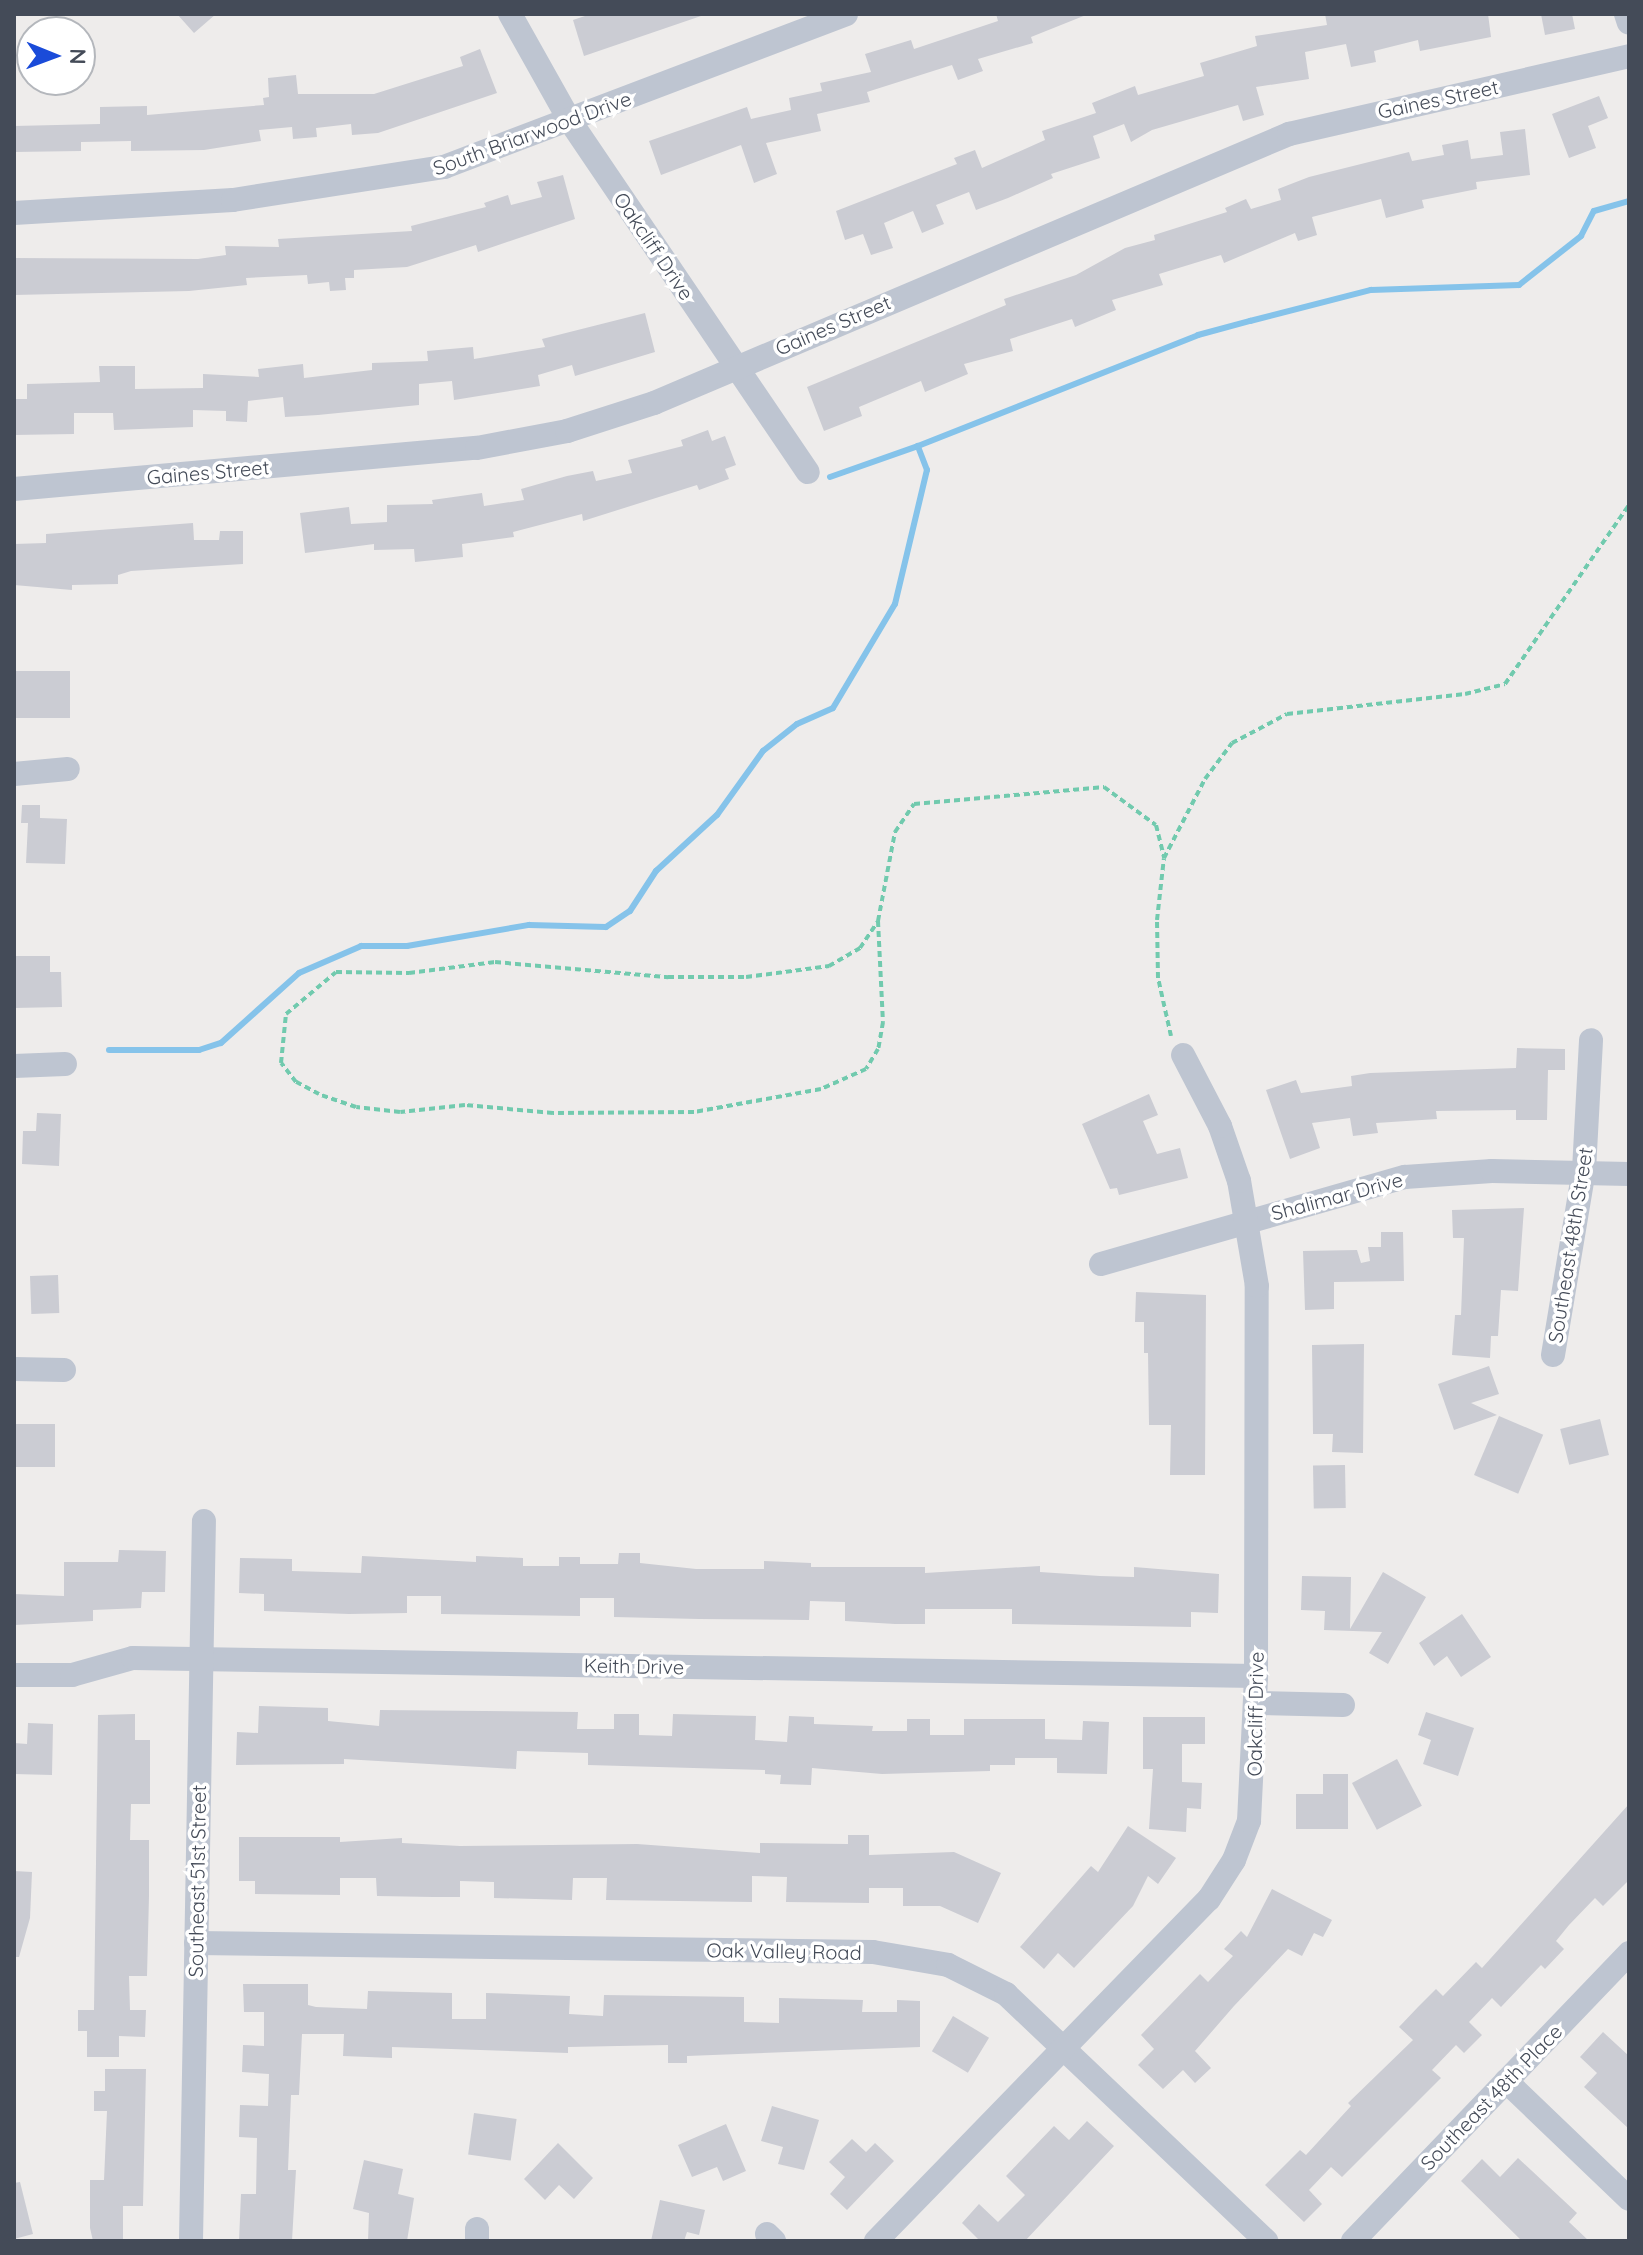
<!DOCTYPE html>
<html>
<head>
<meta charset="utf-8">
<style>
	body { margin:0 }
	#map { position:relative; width:1643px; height:2255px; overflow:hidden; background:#eeeceb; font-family:Quicksand,sans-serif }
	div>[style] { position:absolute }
	.stream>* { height:6px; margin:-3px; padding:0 3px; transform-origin:3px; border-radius:3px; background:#85c3ea }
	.building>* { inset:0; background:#cbccd3; transform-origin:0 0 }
	.path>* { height:4px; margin-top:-2px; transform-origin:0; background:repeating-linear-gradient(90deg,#71caae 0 6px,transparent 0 10px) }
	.street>* { height:24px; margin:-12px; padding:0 12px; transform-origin:12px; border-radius:12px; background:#bec5d1 }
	span { translate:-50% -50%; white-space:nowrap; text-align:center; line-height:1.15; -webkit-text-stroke:7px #fff; paint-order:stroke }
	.street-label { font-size:20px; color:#444b58 }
	.frame { position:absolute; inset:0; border:16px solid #444b58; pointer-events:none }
	.north { position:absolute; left:16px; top:16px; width:80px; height:80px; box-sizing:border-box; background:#fff; border:2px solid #b4b7bc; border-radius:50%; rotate:91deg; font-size:22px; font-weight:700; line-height:32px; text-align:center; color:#444b58 }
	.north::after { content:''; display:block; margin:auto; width:28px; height:36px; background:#1a4bd9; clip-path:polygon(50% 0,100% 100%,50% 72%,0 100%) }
</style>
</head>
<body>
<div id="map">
	<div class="stream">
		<div style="left:830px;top:477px;width:93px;rotate:-19.4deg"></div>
		<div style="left:109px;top:1050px;width:90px"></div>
		<div style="left:199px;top:1050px;width:23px;rotate:-18deg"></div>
		<div style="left:221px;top:1043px;width:105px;rotate:-41.9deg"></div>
		<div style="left:299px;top:973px;width:68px;rotate:-23.5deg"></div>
		<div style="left:361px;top:946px;width:46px"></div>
		<div style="left:407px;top:946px;width:124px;rotate:-9.8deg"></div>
		<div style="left:529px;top:925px;width:77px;rotate:1.5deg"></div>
		<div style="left:606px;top:927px;width:29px;rotate:-34deg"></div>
		<div style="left:630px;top:911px;width:48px;rotate:-57deg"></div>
		<div style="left:656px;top:871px;width:83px;rotate:-42.6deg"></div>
		<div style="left:717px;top:815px;width:79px;rotate:-54.3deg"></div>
		<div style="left:763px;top:751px;width:43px;rotate:-38.5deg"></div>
		<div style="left:797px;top:724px;width:39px;rotate:-24deg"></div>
		<div style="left:833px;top:708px;width:121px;rotate:-59.2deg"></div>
		<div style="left:895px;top:604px;width:138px;rotate:-76.6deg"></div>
		<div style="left:927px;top:470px;width:26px;rotate:-111deg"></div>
		<div style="left:918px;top:446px;width:301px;rotate:-21.6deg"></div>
		<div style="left:1198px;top:335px;width:54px;rotate:-15.1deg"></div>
		<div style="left:1250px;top:321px;width:125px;rotate:-14.4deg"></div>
		<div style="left:1371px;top:290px;width:148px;rotate:-1.9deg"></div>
		<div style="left:1519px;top:285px;width:79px;rotate:-38.3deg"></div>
		<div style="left:1581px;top:236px;width:28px;rotate:-63deg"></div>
		<div style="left:1594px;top:211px;width:36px;rotate:-16deg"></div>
	</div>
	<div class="building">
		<div style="clip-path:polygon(177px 14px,216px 14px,194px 33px)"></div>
		<div style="clip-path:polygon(591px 14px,701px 14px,701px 16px,584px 56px,573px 20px)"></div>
		<div style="clip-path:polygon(996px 14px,1086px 15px,1031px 37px,1033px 43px,978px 59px,983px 71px,958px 80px,952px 65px,867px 92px,870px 102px,817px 114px,821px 131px,766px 143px,777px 174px,754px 183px,741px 145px,661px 175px,649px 141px,747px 107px,751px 119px,791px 110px,789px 98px,822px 91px,820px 83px,871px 72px,865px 54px,911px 40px,914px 49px,998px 21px)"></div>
		<div style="clip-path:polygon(1325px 14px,1488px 14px,1491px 37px,1420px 51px,1418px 40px,1374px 51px,1376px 62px,1351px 67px,1346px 44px,1305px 52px,1309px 79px,1256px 87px,1264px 115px,1243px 121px,1238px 105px,1152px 130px,1131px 142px,1124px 124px,1093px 136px,1100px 158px,1051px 174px,1053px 178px,1008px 198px,976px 210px,969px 192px,936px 205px,944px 224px,922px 233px,913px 211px,884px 223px,893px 248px,871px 255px,863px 234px,845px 240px,836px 211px,957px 164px,954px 158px,975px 150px,982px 168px,1045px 140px,1042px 131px,1096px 113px,1092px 103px,1135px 86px,1138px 95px,1204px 76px,1200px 63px,1257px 46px,1255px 36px,1327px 25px)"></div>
		<div style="clip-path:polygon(1541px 14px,1572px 14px,1575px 29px,1545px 35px)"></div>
		<div style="clip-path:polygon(480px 49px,497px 93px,378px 133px,352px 135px,351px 124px,316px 128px,317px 137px,293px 139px,292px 127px,259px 130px,261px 141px,204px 150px,131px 151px,131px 141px,81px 142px,81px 151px,14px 152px,14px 126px,100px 124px,100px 107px,147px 106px,147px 115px,264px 105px,263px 98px,269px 97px,268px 78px,296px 75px,298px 94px,374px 94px,463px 66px,460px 57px)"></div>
		<div style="clip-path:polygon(1599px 96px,1608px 118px,1588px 126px,1596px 148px,1569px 158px,1552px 114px)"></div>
		<div style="clip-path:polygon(1525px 129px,1530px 175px,1476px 182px,1477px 189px,1422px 200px,1424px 208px,1386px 218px,1381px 199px,1312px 217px,1317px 235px,1298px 241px,1295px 233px,1224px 263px,1221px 255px,1159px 274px,1163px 285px,1112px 300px,1116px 310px,1075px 327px,1072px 319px,1010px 339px,1013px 351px,964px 364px,968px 374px,925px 392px,921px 381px,859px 407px,862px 416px,824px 431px,807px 387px,1006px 305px,1004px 299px,1076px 275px,1125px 248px,1155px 240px,1154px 235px,1227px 212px,1225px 208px,1246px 199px,1251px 209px,1281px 200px,1278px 189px,1309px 177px,1409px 152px,1412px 161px,1444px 155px,1442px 145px,1468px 140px,1471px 159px,1503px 155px,1500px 132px)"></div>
		<div style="clip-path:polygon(563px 175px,575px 219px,478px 252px,476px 245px,407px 267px,354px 270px,354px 278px,345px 278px,346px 290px,330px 291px,329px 282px,308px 284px,307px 275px,246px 278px,247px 285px,189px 291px,14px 295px,14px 258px,198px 259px,226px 255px,225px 246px,279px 247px,278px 239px,412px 231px,411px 226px,486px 207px,484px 203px,508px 195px,511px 205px,542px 197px,537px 182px)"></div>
		<div style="clip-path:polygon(645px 313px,655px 352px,575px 376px,572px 365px,538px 375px,540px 386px,454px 400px,452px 381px,419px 384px,419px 405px,318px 415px,285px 417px,283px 397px,248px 401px,247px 422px,226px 421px,226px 411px,193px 410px,193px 427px,114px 430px,113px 413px,74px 413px,74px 434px,14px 435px,14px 399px,27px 399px,27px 384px,100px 382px,99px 366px,135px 366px,135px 389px,203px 388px,203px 374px,259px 377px,258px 369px,303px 364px,304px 378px,372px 370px,372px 363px,428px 361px,427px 351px,473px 347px,474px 359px,545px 347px,542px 339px)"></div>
		<div style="clip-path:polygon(708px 430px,712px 441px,725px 436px,736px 465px,725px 469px,729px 479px,699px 490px,697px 485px,583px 521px,582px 514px,513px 532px,514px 537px,462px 544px,463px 557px,415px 562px,414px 549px,374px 550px,374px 544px,305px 553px,300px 513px,349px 507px,351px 524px,387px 522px,387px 505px,433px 504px,432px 500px,482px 493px,484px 506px,524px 500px,521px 489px,567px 476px,593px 471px,596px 481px,632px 473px,628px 460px,683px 446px,681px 440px)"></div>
		<div style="clip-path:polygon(193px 523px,194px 540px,219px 540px,220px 531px,243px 531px,243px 564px,131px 571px,118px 575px,118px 584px,72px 585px,72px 590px,14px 585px,14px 544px,46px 543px,46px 534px)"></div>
		<div style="left:14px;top:671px;width:56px;height:47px"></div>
		<div style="clip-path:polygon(22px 805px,40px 805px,40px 818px,67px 819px,65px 864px,26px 863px,28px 823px,21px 823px)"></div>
		<div style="clip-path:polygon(14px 956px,50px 956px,50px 972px,61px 972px,62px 1007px,14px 1008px)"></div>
		<div style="clip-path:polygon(1517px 1048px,1565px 1049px,1565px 1070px,1548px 1070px,1547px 1120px,1516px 1120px,1516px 1110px,1436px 1111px,1437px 1119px,1376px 1123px,1378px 1133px,1353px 1136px,1350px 1118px,1312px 1123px,1320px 1148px,1290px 1159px,1266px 1090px,1296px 1080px,1301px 1093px,1352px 1086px,1351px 1076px,1370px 1073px,1516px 1068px)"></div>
		<div style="clip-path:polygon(1149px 1094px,1158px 1115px,1143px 1121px,1157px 1154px,1180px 1148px,1188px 1178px,1119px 1195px,1117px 1188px,1110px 1189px,1082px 1124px)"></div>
		<div style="clip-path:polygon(37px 1113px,61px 1114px,59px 1166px,22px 1164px,23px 1131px,36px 1131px)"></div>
		<div style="clip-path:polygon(1524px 1208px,1518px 1291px,1501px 1290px,1498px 1336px,1491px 1336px,1490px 1358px,1452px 1355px,1455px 1315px,1461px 1315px,1464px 1238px,1453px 1238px,1452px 1210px)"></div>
		<div style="clip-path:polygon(1381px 1232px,1403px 1232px,1404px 1281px,1334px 1282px,1334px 1309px,1305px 1310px,1303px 1251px,1357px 1250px,1361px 1263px,1370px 1261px,1368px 1247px,1381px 1247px)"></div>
		<div style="left:58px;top:1275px;width:38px;height:28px;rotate:88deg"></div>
		<div style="clip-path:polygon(1136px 1292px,1206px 1295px,1205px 1475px,1170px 1475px,1171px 1425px,1149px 1425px,1148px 1353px,1144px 1353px,1144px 1322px,1135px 1322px)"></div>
		<div style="clip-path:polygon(1364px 1344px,1363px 1453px,1332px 1452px,1333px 1434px,1313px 1434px,1312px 1345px)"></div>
		<div style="clip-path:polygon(1489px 1366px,1499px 1394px,1471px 1403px,1497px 1415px,1454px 1430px,1438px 1384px)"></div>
		<div style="left:1499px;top:1416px;width:48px;height:64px;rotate:23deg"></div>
		<div style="left:1600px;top:1419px;width:37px;height:41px;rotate:76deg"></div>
		<div style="left:55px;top:1424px;width:43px;height:39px;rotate:90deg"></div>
		<div style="left:1345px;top:1465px;width:43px;height:32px;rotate:89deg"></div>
		<div style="clip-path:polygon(119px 1550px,166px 1551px,165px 1592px,142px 1592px,141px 1608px,93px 1610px,93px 1621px,14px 1625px,14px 1594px,64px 1596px,64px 1562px,118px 1562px)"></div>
		<div style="clip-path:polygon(619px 1553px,640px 1553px,640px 1563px,696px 1569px,764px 1569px,764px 1561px,811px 1563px,811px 1567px,925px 1567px,925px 1573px,1040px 1566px,1040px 1572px,1100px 1576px,1134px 1577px,1134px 1567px,1219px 1574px,1218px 1613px,1191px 1612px,1191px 1627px,1012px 1624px,1012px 1609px,925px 1609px,925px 1624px,895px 1624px,845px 1621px,845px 1602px,810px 1601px,809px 1620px,699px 1619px,614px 1617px,614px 1598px,580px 1598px,580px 1616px,441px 1614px,441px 1596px,407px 1596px,407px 1613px,349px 1614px,264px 1611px,264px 1594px,239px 1593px,240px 1558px,292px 1559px,292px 1571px,361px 1573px,362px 1556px,476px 1562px,476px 1556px,523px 1558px,523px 1566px,559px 1566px,559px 1557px,580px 1557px,580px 1564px,618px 1564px)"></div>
		<div style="clip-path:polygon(1383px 1572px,1426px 1597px,1388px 1664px,1369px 1653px,1382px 1632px,1324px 1630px,1325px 1611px,1301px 1610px,1302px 1576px,1351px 1577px,1350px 1629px)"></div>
		<div style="clip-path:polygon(1462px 1614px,1491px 1657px,1461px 1677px,1447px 1656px,1434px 1666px,1419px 1643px)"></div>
		<div style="clip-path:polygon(259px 1706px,328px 1708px,328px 1721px,379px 1726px,380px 1710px,578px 1712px,577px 1729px,614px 1729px,614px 1714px,639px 1714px,639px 1735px,672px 1736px,673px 1714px,756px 1716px,755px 1740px,787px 1742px,789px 1716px,814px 1717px,814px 1724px,873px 1726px,872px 1731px,907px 1731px,907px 1719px,930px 1719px,930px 1735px,964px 1735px,964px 1719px,1045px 1719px,1045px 1739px,1082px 1740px,1083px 1721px,1109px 1722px,1107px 1774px,1057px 1773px,1057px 1758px,1015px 1758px,1015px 1765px,990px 1765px,990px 1771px,882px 1774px,812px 1768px,811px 1785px,780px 1784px,781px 1775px,765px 1774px,765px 1770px,588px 1765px,588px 1753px,517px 1751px,516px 1769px,344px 1759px,344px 1764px,236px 1765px,237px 1732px,258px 1733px)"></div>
		<div style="clip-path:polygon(1426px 1712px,1474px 1728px,1458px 1776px,1423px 1764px,1431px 1740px,1418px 1735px)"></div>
		<div style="clip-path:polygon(135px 1714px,135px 1740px,150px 1740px,150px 1804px,131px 1804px,130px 1840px,149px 1840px,149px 1896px,147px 1976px,129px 1976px,130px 2010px,146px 2010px,145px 2037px,119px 2036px,119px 2057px,87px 2057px,87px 2031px,78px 2031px,78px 2010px,94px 2010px,98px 1715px)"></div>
		<div style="clip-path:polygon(1143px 1717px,1205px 1717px,1205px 1744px,1182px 1744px,1182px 1782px,1202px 1783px,1201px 1809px,1187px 1808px,1186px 1832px,1149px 1829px,1153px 1769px,1143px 1769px)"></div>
		<div style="clip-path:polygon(28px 1723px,53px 1724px,52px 1775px,14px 1774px,14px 1743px,27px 1744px)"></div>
		<div style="left:1397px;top:1759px;width:53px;height:51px;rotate:62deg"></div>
		<div style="clip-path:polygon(1323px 1774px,1348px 1774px,1348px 1829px,1296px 1829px,1296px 1794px,1323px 1794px)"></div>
		<div style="clip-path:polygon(1629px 1804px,1629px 1880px,1603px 1906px,1595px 1898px,1569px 1925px,1556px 1941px,1564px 1949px,1545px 1969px,1541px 1965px,1501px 2007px,1492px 1998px,1469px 2022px,1482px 2035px,1464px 2053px,1456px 2045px,1432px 2070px,1441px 2078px,1342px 2177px,1331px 2167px,1309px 2190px,1322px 2204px,1304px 2222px,1265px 2185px,1300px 2150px,1306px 2155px,1351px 2106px,1348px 2103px,1413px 2040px,1399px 2027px,1418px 2007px,1436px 1989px,1443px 1996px,1476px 1962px,1482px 1968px)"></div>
		<div style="clip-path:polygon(1128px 1826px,1176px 1858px,1158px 1884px,1148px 1876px,1133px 1906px,1074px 1968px,1058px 1953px,1044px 1969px,1020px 1947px,1091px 1866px,1098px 1872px)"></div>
		<div style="clip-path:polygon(848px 1835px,869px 1835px,869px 1855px,954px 1852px,1001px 1873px,978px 1923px,940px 1906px,903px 1906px,903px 1888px,869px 1888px,869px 1903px,786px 1902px,787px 1877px,752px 1876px,752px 1902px,606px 1900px,607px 1878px,573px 1878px,572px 1900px,494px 1898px,494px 1882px,460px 1881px,460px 1897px,433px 1897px,377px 1896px,376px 1878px,340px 1878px,340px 1895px,255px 1894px,255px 1881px,239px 1881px,239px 1837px,340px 1837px,340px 1842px,402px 1838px,402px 1843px,460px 1846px,637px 1844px,760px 1853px,760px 1843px,848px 1844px)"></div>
		<div style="clip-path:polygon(14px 1871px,32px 1872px,30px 1918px,19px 1957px,14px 1957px)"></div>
		<div style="clip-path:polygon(1272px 1889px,1332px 1920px,1323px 1937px,1314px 1933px,1302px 1956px,1288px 1949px,1234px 2006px,1195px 2051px,1211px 2068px,1195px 2083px,1183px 2070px,1163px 2089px,1138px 2065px,1154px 2049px,1141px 2035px,1200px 1974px,1208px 1982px,1233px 1956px,1224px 1949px,1241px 1931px,1247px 1937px)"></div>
		<div style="clip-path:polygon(243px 1984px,308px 1984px,308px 2005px,316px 2007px,367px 2009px,368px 1991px,452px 1993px,452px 2019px,486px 2019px,486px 1993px,570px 1996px,569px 2014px,603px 2016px,604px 1995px,744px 1997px,744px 2022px,779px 2023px,779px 1998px,863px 2000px,862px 2012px,897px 2012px,897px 2000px,920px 2001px,920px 2047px,687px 2056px,687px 2063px,668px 2063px,668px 2045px,568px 2047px,568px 2053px,392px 2047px,392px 2058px,343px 2056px,344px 2034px,302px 2034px,299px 2095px,291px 2095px,288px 2170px,296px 2170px,292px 2241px,239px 2241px,241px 2194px,256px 2194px,257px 2138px,239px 2137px,240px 2105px,268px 2106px,269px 2074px,242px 2072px,243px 2045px,264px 2046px,264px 2012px,244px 2012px)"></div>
		<div style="left:953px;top:2016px;width:42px;height:41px;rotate:31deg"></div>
		<div style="clip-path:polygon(1603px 2032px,1629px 2056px,1629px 2129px,1584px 2087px,1597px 2073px,1580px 2057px)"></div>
		<div style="clip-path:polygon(105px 2069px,146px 2069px,143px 2206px,123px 2206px,123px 2241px,93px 2241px,90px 2228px,90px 2180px,104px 2180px,107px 2111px,94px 2111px,94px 2091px,105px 2091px)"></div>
		<div style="clip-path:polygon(772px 2106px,819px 2120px,804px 2170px,778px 2164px,783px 2147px,761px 2141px)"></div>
		<div style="left:474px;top:2113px;width:43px;height:42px;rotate:8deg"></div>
		<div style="clip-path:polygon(1087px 2121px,1114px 2146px,1025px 2241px,980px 2241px,962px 2223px,979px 2204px,998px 2222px,1025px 2195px,1006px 2176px,1054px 2126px,1069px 2140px)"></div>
		<div style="clip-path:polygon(726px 2124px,746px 2171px,723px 2181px,717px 2167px,692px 2177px,678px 2145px)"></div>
		<div style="clip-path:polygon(852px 2139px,866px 2152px,875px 2143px,894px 2161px,847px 2210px,830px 2194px,845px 2177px,829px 2162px)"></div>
		<div style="clip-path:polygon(558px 2143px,593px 2178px,574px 2199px,559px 2185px,545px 2200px,524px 2179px)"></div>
		<div style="clip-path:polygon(1518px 2158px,1577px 2213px,1569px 2222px,1589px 2241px,1522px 2241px,1461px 2181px,1482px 2159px,1500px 2177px)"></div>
		<div style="clip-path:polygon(364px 2160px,403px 2169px,398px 2194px,414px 2198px,407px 2241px,368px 2241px,369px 2213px,353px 2209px)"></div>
		<div style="clip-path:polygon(20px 2182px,33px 2234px,14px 2239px,14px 2183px)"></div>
		<div style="clip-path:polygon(660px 2200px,705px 2210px,699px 2235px,687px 2232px,684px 2241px,651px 2241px)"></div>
	</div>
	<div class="path">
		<div style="left:878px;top:921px;width:101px;rotate:87.2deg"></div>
		<div style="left:883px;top:1022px;width:27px;rotate:100deg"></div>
		<div style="left:878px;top:1049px;width:23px;rotate:121deg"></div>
		<div style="left:866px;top:1069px;width:49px;rotate:156deg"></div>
		<div style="left:821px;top:1089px;width:129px;rotate:169.7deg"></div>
		<div style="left:694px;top:1112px;width:141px;rotate:179.6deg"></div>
		<div style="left:553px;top:1113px;width:88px;rotate:-174.8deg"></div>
		<div style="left:465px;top:1105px;width:65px;rotate:173.9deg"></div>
		<div style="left:400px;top:1112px;width:44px;rotate:-173.5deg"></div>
		<div style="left:356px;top:1107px;width:39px;rotate:-161deg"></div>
		<div style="left:319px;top:1094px;width:26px;rotate:-152deg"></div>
		<div style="left:296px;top:1082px;width:24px;rotate:-128deg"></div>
		<div style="left:281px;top:1063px;width:49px;rotate:-84.2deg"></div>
		<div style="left:286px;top:1014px;width:65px;rotate:-40deg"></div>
		<div style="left:336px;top:972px;width:73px;rotate:0.8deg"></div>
		<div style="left:409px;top:973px;width:87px;rotate:-7.3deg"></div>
		<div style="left:495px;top:962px;width:174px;rotate:5deg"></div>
		<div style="left:668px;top:977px;width:78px"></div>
		<div style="left:746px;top:977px;width:84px;rotate:-7.5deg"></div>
		<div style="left:829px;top:966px;width:36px;rotate:-30deg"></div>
		<div style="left:860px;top:948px;width:32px;rotate:-56deg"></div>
		<div style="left:878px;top:921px;width:91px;rotate:-79.2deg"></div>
		<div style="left:895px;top:832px;width:34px;rotate:-56deg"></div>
		<div style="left:914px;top:804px;width:191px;rotate:-5.1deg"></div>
		<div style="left:1104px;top:787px;width:64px;rotate:36.2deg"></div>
		<div style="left:1156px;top:825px;width:34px;rotate:76deg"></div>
		<div style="left:1171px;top:1036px;width:59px;rotate:-102.6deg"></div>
		<div style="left:1158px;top:978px;width:58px;rotate:-91deg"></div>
		<div style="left:1157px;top:920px;width:62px;rotate:-83.6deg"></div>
		<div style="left:1164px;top:858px;width:89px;rotate:-62.6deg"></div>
		<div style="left:1205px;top:779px;width:45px;rotate:-53.1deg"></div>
		<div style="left:1232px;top:743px;width:62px;rotate:-27.8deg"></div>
		<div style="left:1287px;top:714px;width:179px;rotate:-6.4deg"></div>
		<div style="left:1465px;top:694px;width:41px;rotate:-14deg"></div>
		<div style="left:1505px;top:684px;width:218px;rotate:-55.3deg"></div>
	</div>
	<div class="street">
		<div style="left:510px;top:14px;width:123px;rotate:60.7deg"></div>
		<div style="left:570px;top:121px;width:424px;rotate:55.9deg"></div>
		<div style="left:1626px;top:14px;width:9px;rotate:72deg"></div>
		<div style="left:14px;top:213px;width:219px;rotate:-3.4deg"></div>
		<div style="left:233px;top:200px;width:214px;rotate:-8.9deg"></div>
		<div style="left:444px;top:167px;width:430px;rotate:-20.8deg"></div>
		<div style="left:14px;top:489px;width:465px;rotate:-5.1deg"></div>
		<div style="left:477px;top:448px;width:92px;rotate:-10.7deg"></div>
		<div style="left:567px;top:431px;width:91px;rotate:-17.8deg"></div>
		<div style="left:654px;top:403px;width:690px;rotate:-22.96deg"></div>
		<div style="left:1289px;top:134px;width:349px;rotate:-12.9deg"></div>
		<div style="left:14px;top:774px;width:54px;rotate:-5.3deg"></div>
		<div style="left:14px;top:1066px;width:51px;rotate:-2.2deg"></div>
		<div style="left:1101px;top:1264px;width:316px;rotate:-16deg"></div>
		<div style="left:1405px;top:1177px;width:87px;rotate:-3.9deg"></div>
		<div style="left:1492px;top:1171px;width:137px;rotate:1.3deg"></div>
		<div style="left:1553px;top:1355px;width:188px;rotate:-80.5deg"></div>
		<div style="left:1584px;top:1170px;width:130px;rotate:-86.9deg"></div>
		<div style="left:14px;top:1369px;width:50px;rotate:1.1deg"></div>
		<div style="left:14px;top:1675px;width:58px"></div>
		<div style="left:72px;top:1675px;width:63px;rotate:-15.6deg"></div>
		<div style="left:133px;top:1658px;width:1123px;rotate:0.92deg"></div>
		<div style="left:1256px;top:1703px;width:87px;rotate:1.3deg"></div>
		<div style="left:196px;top:1943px;width:677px;rotate:0.76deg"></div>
		<div style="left:873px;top:1952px;width:76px;rotate:9.8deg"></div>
		<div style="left:948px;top:1965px;width:65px;rotate:26.6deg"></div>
		<div style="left:1006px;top:1994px;width:359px;rotate:43.5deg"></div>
		<div style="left:1506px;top:2081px;width:170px;rotate:43.8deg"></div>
		<div style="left:767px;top:2234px;width:10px;rotate:45deg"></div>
		<div style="left:191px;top:2241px;width:720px;rotate:-88.97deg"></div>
		<div style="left:477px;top:2241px;width:12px;rotate:-90deg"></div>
		<div style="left:876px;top:2241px;width:477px;rotate:-45.8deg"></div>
		<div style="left:1209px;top:1899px;width:46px;rotate:-57.3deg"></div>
		<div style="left:1234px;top:1860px;width:42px;rotate:-69deg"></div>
		<div style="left:1249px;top:1821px;width:145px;rotate:-87.2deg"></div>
		<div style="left:1256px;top:1676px;width:390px;rotate:-89.9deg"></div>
		<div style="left:1257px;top:1286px;width:107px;rotate:-99.7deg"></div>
		<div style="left:1239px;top:1181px;width:58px;rotate:-109.1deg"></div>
		<div style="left:1220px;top:1126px;width:80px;rotate:-117.5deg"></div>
		<div style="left:1353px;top:2241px;width:399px;rotate:-46.2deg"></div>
	</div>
	<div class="street-label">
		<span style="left:1438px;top:99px;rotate:-12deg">Gaines Street</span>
		<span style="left:532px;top:133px;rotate:-20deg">South Briarwood Drive</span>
		<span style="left:654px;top:246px;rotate:56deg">Oakcliff Drive</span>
		<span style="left:833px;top:325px;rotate:-23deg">Gaines Street</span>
		<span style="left:208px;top:472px;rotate:-5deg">Gaines Street</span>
		<span style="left:1337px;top:1196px;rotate:-15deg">Shalimar Drive</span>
		<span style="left:1570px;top:1245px;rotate:-81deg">Southeast 48th Street</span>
		<span style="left:634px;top:1666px;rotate:1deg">Keith Drive</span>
		<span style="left:1255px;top:1714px;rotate:-89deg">Oakcliff Drive</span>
		<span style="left:197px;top:1881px;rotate:-89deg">Southeast 51st Street</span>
		<span style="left:784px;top:1951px;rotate:1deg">Oak Valley Road</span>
		<span style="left:1491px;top:2097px;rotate:-46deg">Southeast 48th Place</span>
	</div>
	<div class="frame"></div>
	<div class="north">N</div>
</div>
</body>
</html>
